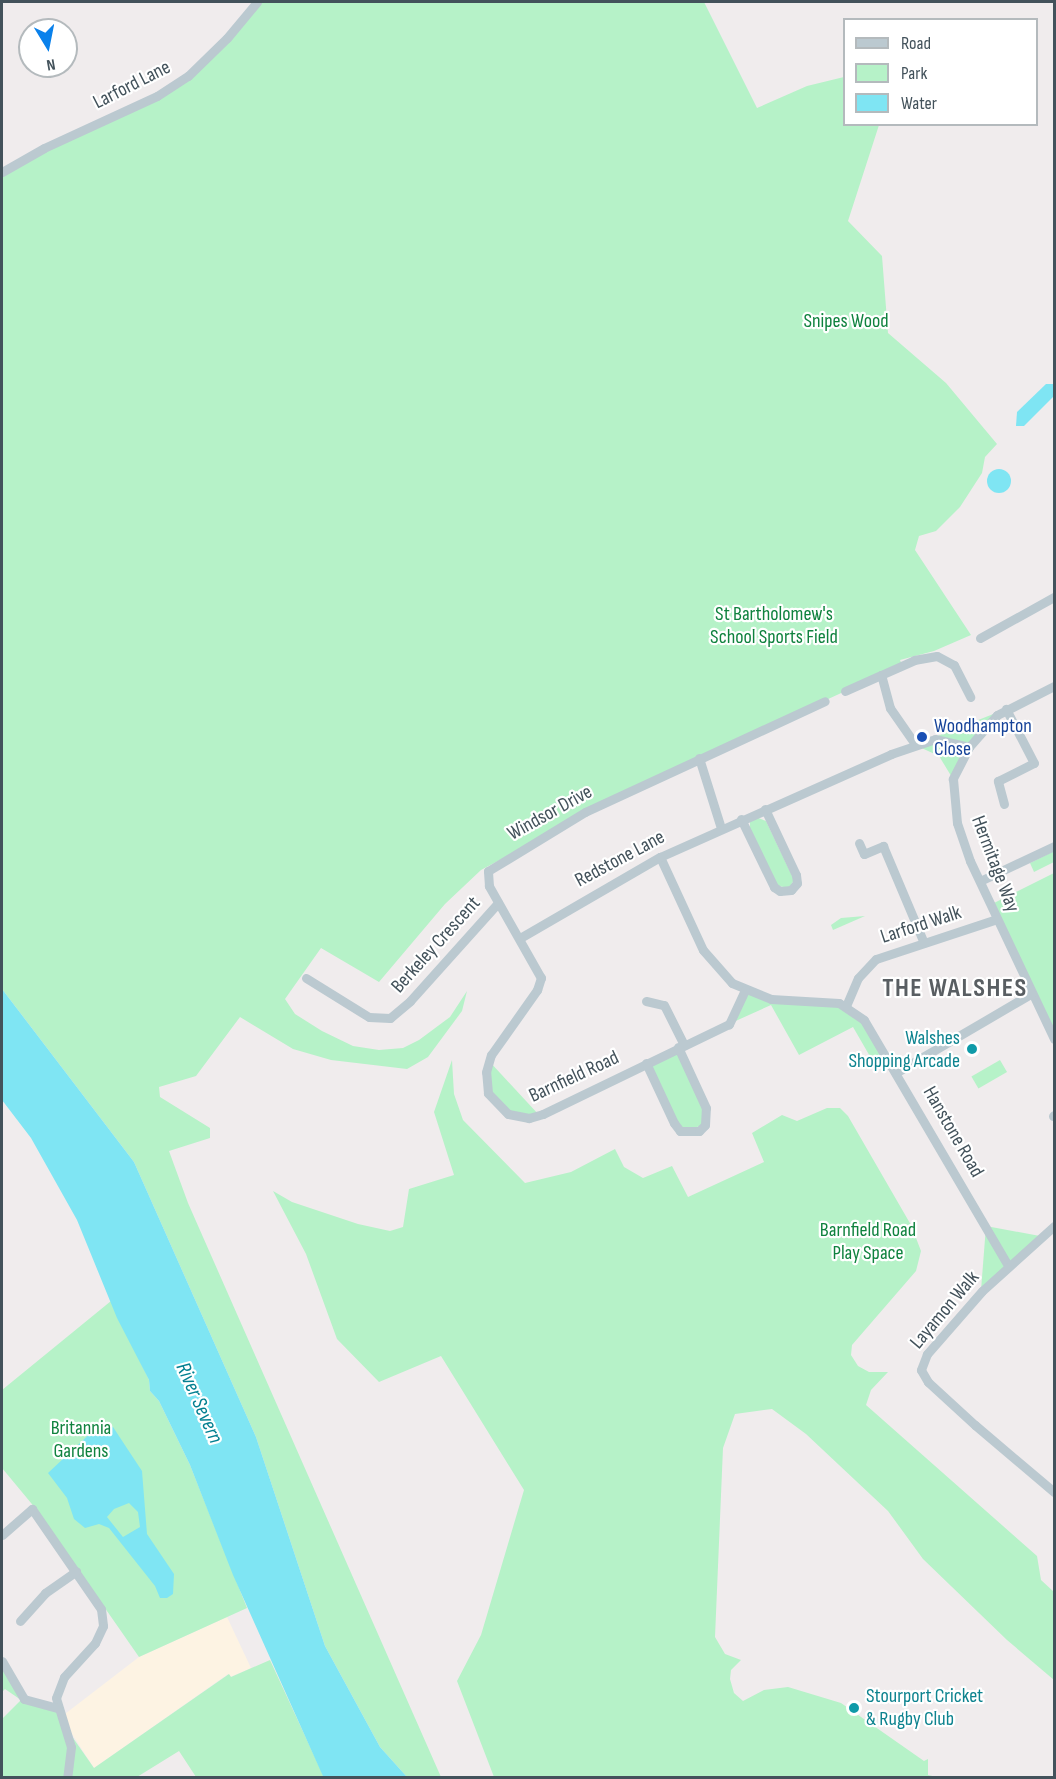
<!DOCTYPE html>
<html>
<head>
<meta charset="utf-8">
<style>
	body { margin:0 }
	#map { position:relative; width:1056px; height:1779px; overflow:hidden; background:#f0eced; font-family:"Sofia Sans Condensed",sans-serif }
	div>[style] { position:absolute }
	.commercial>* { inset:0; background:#fdf3e3 }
	.green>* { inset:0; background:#b6f2c8; transform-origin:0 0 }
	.water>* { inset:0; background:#7fe5f3 }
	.round { border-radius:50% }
	.minor>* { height:9px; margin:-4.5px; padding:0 4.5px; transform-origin:4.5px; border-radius:4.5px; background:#bbc9d0 }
	.dots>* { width:16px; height:16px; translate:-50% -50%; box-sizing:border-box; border:3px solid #fff; border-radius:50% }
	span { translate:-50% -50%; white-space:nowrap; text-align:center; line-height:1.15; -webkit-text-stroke:4.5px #fff; paint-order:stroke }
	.street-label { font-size:20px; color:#43525b }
	.park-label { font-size:20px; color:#0f823e }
	.transit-label { font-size:20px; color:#164399 }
	.left { translate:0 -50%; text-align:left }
	.culture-label { font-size:20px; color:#0d838f }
	.right { translate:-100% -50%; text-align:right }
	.water-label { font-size:21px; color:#048091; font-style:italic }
	.district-label { font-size:26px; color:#595e62; font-weight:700; letter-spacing:1.5px }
	.frame { position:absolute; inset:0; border:3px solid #43525b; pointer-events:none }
	.legend { position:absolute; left:843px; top:18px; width:195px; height:108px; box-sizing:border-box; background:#fff; border:2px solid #b4babd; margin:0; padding:8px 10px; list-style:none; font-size:18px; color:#43525b }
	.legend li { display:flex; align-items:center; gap:12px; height:30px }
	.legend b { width:30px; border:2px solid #b4babd }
	.north { position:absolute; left:18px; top:18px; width:60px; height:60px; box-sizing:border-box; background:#fff; border:2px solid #b4babd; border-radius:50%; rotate:170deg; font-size:16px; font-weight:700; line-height:24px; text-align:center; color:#43525b }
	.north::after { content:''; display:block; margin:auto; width:21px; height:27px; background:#0a81eb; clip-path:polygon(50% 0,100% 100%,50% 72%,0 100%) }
</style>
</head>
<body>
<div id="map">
	<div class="commercial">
		<div style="clip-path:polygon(227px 1617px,251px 1668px,230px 1677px,228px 1674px,94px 1768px,61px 1717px,139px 1657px)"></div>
	</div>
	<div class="green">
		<div style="clip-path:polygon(262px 2px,704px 2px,757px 108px,807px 86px,844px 77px,844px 124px,879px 125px,848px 221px,882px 256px,888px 333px,946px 383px,997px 444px,985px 457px,982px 473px,960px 507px,936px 531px,919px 536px,915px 550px,971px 635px,934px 651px,900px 660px,902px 665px,628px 791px,481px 870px,445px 904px,379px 982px,321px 948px,285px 999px,295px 1014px,322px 1031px,353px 1046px,379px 1050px,403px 1048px,419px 1040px,450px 1017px,467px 991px,462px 1011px,428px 1057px,407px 1069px,331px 1060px,293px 1049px,240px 1017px,196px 1076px,159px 1087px,160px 1097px,210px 1128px,210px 1138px,169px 1151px,188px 1203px,441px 1777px,407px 1777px,380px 1747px,325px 1646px,256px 1437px,134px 1162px,2px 989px,2px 172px,157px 96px,203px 67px,229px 42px)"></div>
		<div style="clip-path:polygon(1006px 709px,982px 729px,953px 779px,939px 756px,915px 745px)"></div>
		<div style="clip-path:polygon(756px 817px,766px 821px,794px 880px,789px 888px,778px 886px,750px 829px,750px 822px)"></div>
		<div style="clip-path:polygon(1054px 851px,1054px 862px,1034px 872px,1030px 863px)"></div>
		<div style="clip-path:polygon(1054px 873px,1054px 1034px,990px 905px)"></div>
		<div style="clip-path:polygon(865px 916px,833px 930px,831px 925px,841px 918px)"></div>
		<div style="clip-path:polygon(745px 990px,758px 995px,821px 1000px,857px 1012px,889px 1058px,875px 1065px,853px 1027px,799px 1055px,771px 1005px,729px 1024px)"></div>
		<div style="clip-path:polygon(678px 1047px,706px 1108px,705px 1125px,680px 1131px,646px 1063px)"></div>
		<div style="clip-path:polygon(452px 1060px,454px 1094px,463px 1120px,525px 1183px,571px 1172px,615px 1149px,624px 1167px,643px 1178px,672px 1166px,688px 1197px,764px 1162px,752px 1133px,782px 1115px,797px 1121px,827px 1108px,840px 1108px,848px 1116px,911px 1225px,921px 1251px,916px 1271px,852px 1345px,851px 1355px,858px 1366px,869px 1372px,888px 1372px,871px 1390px,866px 1405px,1037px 1556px,1041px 1580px,1054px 1592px,1054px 1680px,1007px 1640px,923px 1559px,888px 1511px,806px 1434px,772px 1409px,735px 1414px,723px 1448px,715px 1637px,725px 1654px,741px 1660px,731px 1670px,730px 1679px,734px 1693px,743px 1701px,764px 1690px,788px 1687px,841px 1703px,924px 1761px,928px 1759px,928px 1775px,937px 1777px,494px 1777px,457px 1681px,481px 1635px,524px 1490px,441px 1356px,379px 1382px,337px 1339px,306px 1254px,273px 1191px,292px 1202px,358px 1224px,390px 1231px,403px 1227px,409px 1189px,454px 1175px,434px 1112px)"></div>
		<div style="left:1000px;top:1060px;width:14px;height:33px;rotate:60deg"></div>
		<div style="clip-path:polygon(489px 1061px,539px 1115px,518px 1117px,493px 1102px)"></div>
		<div style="clip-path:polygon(986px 1226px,1040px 1236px,981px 1290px)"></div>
		<div style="clip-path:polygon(111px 1301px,149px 1380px,150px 1391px,159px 1401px,190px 1465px,247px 1608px,139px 1657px,36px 1509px,2px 1468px,2px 1390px)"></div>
		<div style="clip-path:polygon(270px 1660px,324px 1777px,196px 1777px,179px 1751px,137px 1777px,2px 1777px,2px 1719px,21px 1700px,5px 1689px,2px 1692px,2px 1661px,24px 1699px,58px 1708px,64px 1725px,94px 1768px,229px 1674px,231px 1677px)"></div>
	</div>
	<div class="water">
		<div style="clip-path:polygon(1046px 384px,1053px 384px,1054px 396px,1024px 426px,1016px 426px,1017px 412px)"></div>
		<div class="round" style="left:987px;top:469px;width:24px;height:24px"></div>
		<div style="clip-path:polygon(2px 989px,134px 1162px,256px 1437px,325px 1646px,380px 1747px,407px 1777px,324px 1778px,322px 1774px,233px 1575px,190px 1465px,159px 1401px,150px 1391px,149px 1380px,117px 1318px,77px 1220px,31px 1138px,2px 1100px)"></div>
		<div style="clip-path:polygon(evenodd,105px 1425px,113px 1427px,142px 1471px,147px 1534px,174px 1574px,173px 1594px,167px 1598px,160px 1598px,155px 1586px,109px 1528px,99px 1524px,85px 1528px,74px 1519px,67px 1498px,48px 1473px,96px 1428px,105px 1425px,129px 1503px,138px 1512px,140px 1527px,123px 1537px,107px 1517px,114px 1509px,129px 1503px)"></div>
	</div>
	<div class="minor">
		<div style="left:2px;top:172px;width:48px;rotate:-29.7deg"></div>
		<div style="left:44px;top:148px;width:124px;rotate:-24.7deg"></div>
		<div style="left:157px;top:96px;width:37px;rotate:-33deg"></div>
		<div style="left:188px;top:76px;width:54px;rotate:-44.3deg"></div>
		<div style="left:227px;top:38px;width:47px;rotate:-50.2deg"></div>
		<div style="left:980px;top:638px;width:85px;rotate:-29deg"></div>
		<div style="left:1054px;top:686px;width:64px;rotate:153deg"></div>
		<div style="left:997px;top:715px;width:43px;rotate:131.2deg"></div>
		<div style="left:969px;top:747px;width:36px;rotate:117deg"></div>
		<div style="left:953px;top:779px;width:44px;rotate:84.8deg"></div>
		<div style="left:957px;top:823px;width:40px;rotate:71.1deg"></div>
		<div style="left:970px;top:861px;width:197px;rotate:64.7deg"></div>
		<div style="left:845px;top:691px;width:39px;rotate:-24deg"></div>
		<div style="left:915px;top:744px;width:44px;rotate:-124.8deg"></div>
		<div style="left:890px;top:708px;width:34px;rotate:-105deg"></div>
		<div style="left:881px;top:675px;width:36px;rotate:-24deg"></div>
		<div style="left:914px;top:660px;width:23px;rotate:-10deg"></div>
		<div style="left:937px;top:656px;width:19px;rotate:28deg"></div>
		<div style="left:954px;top:665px;width:36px;rotate:63deg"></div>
		<div style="left:699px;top:758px;width:73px;rotate:72.6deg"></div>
		<div style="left:1004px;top:804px;width:24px;rotate:-105deg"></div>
		<div style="left:998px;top:781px;width:40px;rotate:-26.6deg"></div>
		<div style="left:1034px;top:763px;width:61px;rotate:-117.4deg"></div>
		<div style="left:741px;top:819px;width:76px;rotate:64.1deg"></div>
		<div style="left:774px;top:887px;width:7px;rotate:34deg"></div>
		<div style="left:780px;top:891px;width:11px;rotate:-5deg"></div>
		<div style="left:791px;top:890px;width:9px;rotate:-49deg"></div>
		<div style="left:797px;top:883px;width:8px;rotate:-97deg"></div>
		<div style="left:796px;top:875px;width:73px;rotate:-115.2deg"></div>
		<div style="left:859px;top:843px;width:12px;rotate:66deg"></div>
		<div style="left:864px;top:854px;width:21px;rotate:-23deg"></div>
		<div style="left:883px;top:846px;width:105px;rotate:67.1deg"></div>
		<div style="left:660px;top:857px;width:102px;rotate:65.2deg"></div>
		<div style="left:703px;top:950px;width:44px;rotate:48.7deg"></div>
		<div style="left:732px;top:983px;width:42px;rotate:22.3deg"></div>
		<div style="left:771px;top:999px;width:68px;rotate:3.4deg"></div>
		<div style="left:839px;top:1003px;width:30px;rotate:34deg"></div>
		<div style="left:864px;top:1020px;width:284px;rotate:59.6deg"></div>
		<div style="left:980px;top:881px;width:82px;rotate:-25.3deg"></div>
		<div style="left:520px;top:938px;width:162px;rotate:-30.1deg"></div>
		<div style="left:660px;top:857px;width:253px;rotate:-24deg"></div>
		<div style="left:891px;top:754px;width:46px;rotate:-18.8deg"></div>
		<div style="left:935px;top:739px;width:35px;rotate:13deg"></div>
		<div style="left:306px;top:978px;width:74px;rotate:31.8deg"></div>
		<div style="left:369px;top:1017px;width:21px;rotate:3deg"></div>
		<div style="left:390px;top:1018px;width:26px;rotate:-40deg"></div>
		<div style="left:410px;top:1001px;width:132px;rotate:-48.1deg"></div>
		<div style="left:745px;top:990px;width:38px;rotate:115deg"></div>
		<div style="left:729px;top:1024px;width:207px;rotate:154.2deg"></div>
		<div style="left:543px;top:1114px;width:15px;rotate:164deg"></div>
		<div style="left:529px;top:1118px;width:21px;rotate:-169deg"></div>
		<div style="left:508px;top:1114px;width:29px;rotate:-134deg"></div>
		<div style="left:488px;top:1093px;width:21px;rotate:-95deg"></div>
		<div style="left:486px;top:1072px;width:18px;rotate:-74deg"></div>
		<div style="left:491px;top:1055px;width:80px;rotate:-54.7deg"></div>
		<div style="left:537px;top:990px;width:13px;rotate:-72deg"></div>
		<div style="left:541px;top:978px;width:106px;rotate:-119.5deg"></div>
		<div style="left:489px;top:886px;width:15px;rotate:-94deg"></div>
		<div style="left:488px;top:871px;width:114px;rotate:-31.3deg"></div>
		<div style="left:585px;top:812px;width:264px;rotate:-24.8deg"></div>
		<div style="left:646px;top:1001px;width:18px;rotate:13deg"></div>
		<div style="left:664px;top:1005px;width:45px;rotate:63.4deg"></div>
		<div style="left:846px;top:1006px;width:30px;rotate:-67deg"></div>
		<div style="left:858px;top:978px;width:26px;rotate:-47deg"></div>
		<div style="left:876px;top:959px;width:127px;rotate:-18.3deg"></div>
		<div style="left:646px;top:1063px;width:66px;rotate:65deg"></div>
		<div style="left:674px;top:1123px;width:10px;rotate:53deg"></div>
		<div style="left:680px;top:1131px;width:19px"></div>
		<div style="left:699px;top:1131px;width:8px;rotate:-45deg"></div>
		<div style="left:705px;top:1125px;width:17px;rotate:-87deg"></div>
		<div style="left:706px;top:1108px;width:67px;rotate:-114.7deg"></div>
		<div style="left:897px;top:1072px;width:156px;rotate:-30.3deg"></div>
		<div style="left:1053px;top:1116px;width:1px;rotate:-45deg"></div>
		<div style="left:1054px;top:1226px;width:97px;rotate:137.9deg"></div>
		<div style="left:982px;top:1291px;width:84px;rotate:131.1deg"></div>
		<div style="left:927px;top:1354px;width:17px;rotate:111deg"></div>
		<div style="left:921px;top:1370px;width:14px;rotate:60deg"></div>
		<div style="left:928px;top:1382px;width:64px;rotate:42.5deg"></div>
		<div style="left:975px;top:1425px;width:104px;rotate:40.3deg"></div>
		<div style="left:2px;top:1535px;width:40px;rotate:-41deg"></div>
		<div style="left:32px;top:1509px;width:121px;rotate:55.4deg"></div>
		<div style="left:101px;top:1609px;width:17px;rotate:83deg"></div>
		<div style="left:103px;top:1626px;width:19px;rotate:115deg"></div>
		<div style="left:95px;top:1643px;width:46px;rotate:132.4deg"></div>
		<div style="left:64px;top:1677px;width:22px;rotate:111deg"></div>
		<div style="left:56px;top:1698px;width:51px;rotate:73deg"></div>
		<div style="left:71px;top:1747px;width:31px;rotate:97deg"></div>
		<div style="left:20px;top:1621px;width:38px;rotate:-48deg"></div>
		<div style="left:45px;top:1593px;width:38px;rotate:-35deg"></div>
		<div style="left:2px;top:1661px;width:44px;rotate:59.9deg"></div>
		<div style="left:24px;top:1699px;width:35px;rotate:15deg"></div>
	</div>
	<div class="dots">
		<div style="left:922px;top:737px;background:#1a4fb4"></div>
		<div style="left:972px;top:1049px;background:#0f9aa8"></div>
		<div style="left:854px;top:1708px;background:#0f9aa8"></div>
	</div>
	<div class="street-label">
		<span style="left:132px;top:85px;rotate:-27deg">Larford Lane</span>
		<span style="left:550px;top:813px;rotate:-29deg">Windsor Drive</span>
		<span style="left:620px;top:859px;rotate:-28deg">Redstone Lane</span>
		<span style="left:995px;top:864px;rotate:69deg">Hermitage Way</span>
		<span style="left:921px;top:925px;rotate:-18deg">Larford Walk</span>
		<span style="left:436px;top:945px;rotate:-48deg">Berkeley Crescent</span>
		<span style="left:574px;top:1077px;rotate:-25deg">Barnfield Road</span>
		<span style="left:953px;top:1132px;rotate:60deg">Hanstone Road</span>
		<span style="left:945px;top:1310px;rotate:-50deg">Layamon Walk</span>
	</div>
	<div class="park-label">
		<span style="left:846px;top:321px">Snipes Wood</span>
		<span style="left:774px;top:626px">St Bartholomew's<br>School Sports Field</span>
		<span style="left:868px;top:1242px">Barnfield Road<br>Play Space</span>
		<span style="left:81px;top:1440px">Britannia<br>Gardens</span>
	</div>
	<div class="transit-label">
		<span class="left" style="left:934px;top:738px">Woodhampton<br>Close</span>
	</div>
	<div class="culture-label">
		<span class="right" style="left:960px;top:1050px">Walshes<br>Shopping Arcade</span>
		<span class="left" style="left:866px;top:1708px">Stourport Cricket<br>&amp; Rugby Club</span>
	</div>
	<div class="water-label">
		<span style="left:199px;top:1403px;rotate:66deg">River Severn</span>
	</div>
	<div class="district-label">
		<span style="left:955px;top:989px">THE WALSHES</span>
	</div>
	<div class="frame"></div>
	<ul class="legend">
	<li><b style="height:8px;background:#bbc9d0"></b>Road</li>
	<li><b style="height:16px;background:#b6f2c8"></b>Park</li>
	<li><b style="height:16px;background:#7fe5f3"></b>Water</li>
	</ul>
	<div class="north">N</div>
</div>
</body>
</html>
